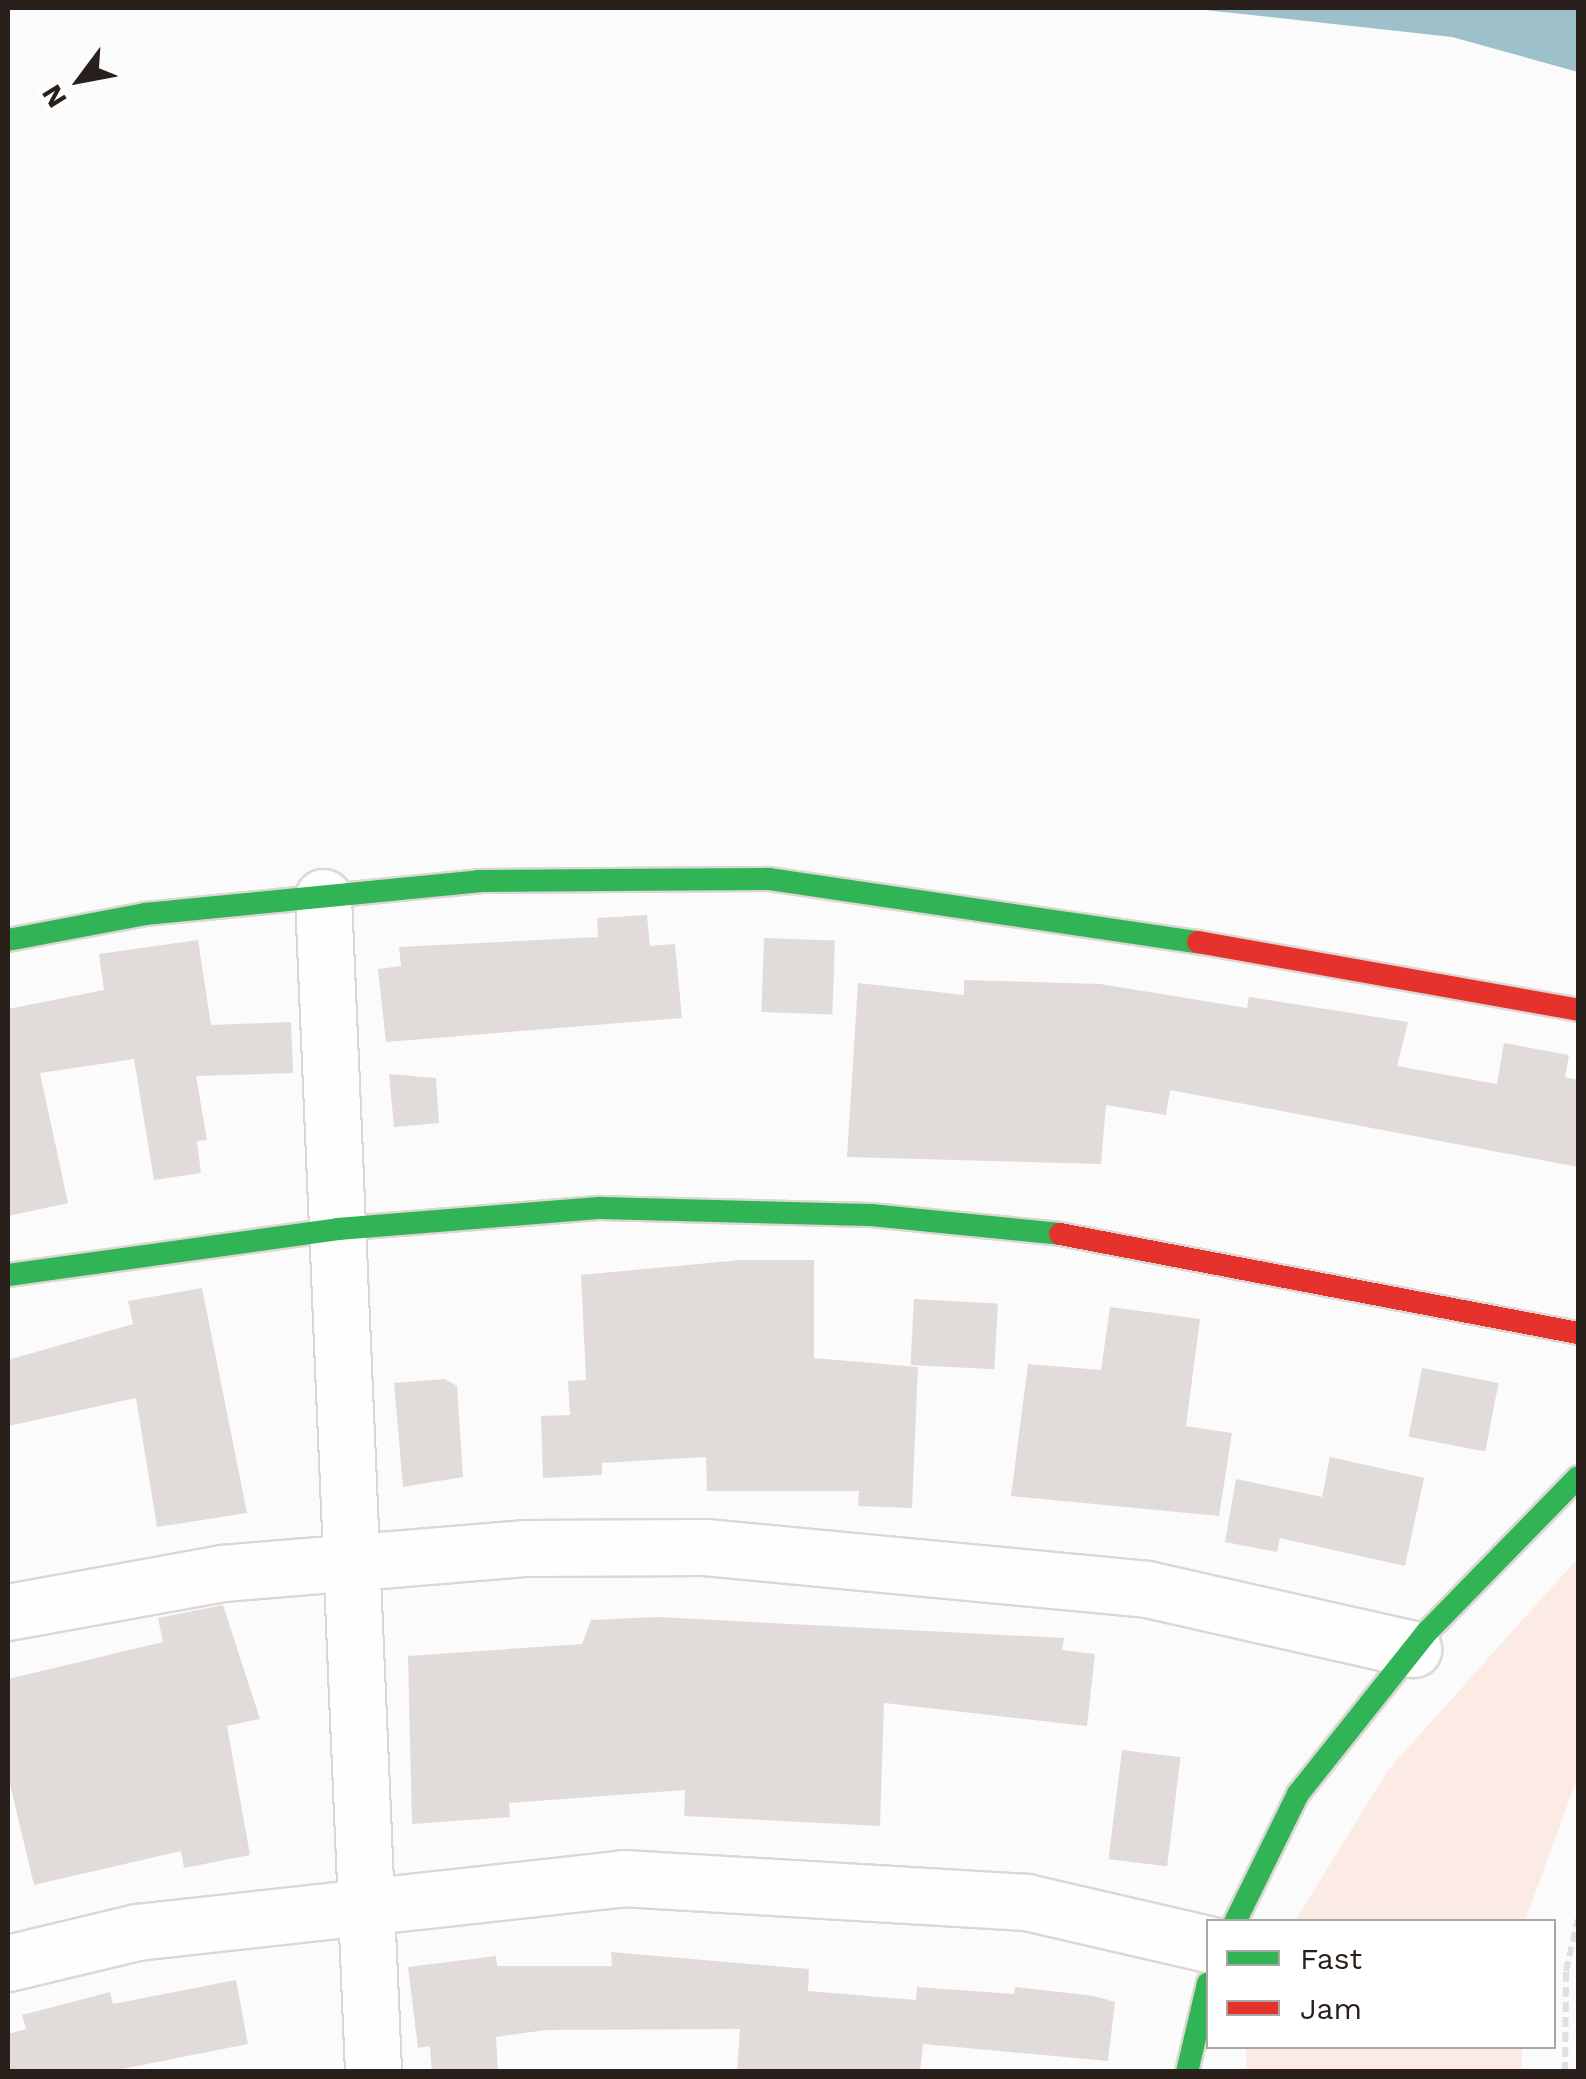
<!DOCTYPE html>
<html>
<head>
<meta charset="utf-8">
<style>
	body { margin:0 }
	#map { position:relative; width:1586px; height:2079px; overflow:hidden; background:#fbfbfb; font-family:"Work Sans",sans-serif }
	div>[style] { position:absolute }
	.green>* { inset:0; background:#fcebe4; transform-origin:0 0 }
	.water>* { inset:0; background:#9ec0ca }
	.building>* { inset:0; background:#e1dcd9; transform-origin:0 0 }
	.path>* { height:6px; margin-top:-3px; transform-origin:0; background:repeating-linear-gradient(90deg,#e0e0e0 0 10px,transparent 0 15px) }
	.roads { filter:drop-shadow(2px 0 #ddd7d4) drop-shadow(-2px 0 #ddd7d4) drop-shadow(0 2px #ddd7d4) drop-shadow(0 -2px #ddd7d4) }
	.street>* { height:55px; margin:-27.5px; padding:0 27.5px; transform-origin:27.5px; border-radius:27.5px; background:#fefefe }
	.fast>* { height:22px; margin:-11px; padding:0 11px; transform-origin:11px; border-radius:11px; background:#30b455 }
	.jam>* { height:22px; margin:-11px; padding:0 11px; transform-origin:11px; border-radius:11px; background:#e5322d }
	span { translate:-50% -50%; white-space:nowrap; text-align:center; line-height:1.15; -webkit-text-stroke:10px #fff; paint-order:stroke }
	.frame { position:absolute; inset:0; border:10px solid #29201b; pointer-events:none }
	.legend { position:absolute; left:1206px; top:1919px; width:350px; height:130px; box-sizing:border-box; background:#fff; border:2px solid #a9a6a4; margin:0; padding:12px 18px; list-style:none; font-size:30px; color:#29201b }
	.legend li { display:flex; align-items:center; gap:20px; height:50px }
	.legend b { width:50px; border:2px solid #a9a6a4 }
	.north { position:absolute; left:30px; top:30px; width:100px; height:100px; -webkit-text-stroke:8px #fff; paint-order:stroke; rotate:238deg; font-size:28px; font-weight:700; line-height:40px; text-align:center; color:#29201b }
	.north::after { content:''; display:block; margin:auto; width:35px; height:45px; background:#29201b; clip-path:polygon(50% 0,100% 100%,50% 72%,0 100%) }
</style>
</head>
<body>
<div id="map">
	<div class="green">
		<div style="clip-path:polygon(1578px 1558px,1578px 1776px,1525px 1921px,1295px 1921px,1388px 1770px)"></div>
		<div style="left:1246px;top:2047px;width:276px;height:25px"></div>
	</div>
	<div class="water">
		<div style="clip-path:polygon(1187px 8px,1578px 8px,1578px 72px,1452px 37px)"></div>
	</div>
	<div class="building">
		<div style="clip-path:polygon(647px 915px,650px 946px,675px 944px,682px 1018px,386px 1042px,378px 969px,401px 966px,399px 947px,598px 937px,597px 918px)"></div>
		<div style="left:764px;top:938px;width:71px;height:74px;rotate:2deg"></div>
		<div style="clip-path:polygon(198px 940px,211px 1025px,291px 1022px,293px 1073px,196px 1076px,207px 1140px,197px 1141px,201px 1173px,154px 1180px,134px 1059px,40px 1073px,68px 1203px,8px 1216px,8px 1009px,104px 990px,99px 954px)"></div>
		<div style="clip-path:polygon(964px 980px,1100px 984px,1247px 1008px,1249px 997px,1408px 1022px,1397px 1066px,1497px 1084px,1504px 1043px,1569px 1055px,1565px 1077px,1578px 1080px,1578px 1167px,1170px 1090px,1166px 1115px,1106px 1105px,1101px 1164px,847px 1157px,858px 983px,964px 995px)"></div>
		<div style="clip-path:polygon(389px 1074px,436px 1078px,439px 1123px,394px 1127px)"></div>
		<div style="clip-path:polygon(741px 1260px,814px 1260px,814px 1358px,918px 1367px,912px 1508px,858px 1506px,859px 1491px,707px 1491px,706px 1457px,602px 1463px,602px 1475px,543px 1478px,541px 1416px,570px 1415px,568px 1381px,586px 1380px,581px 1275px)"></div>
		<div style="clip-path:polygon(202px 1288px,247px 1513px,157px 1527px,136px 1398px,8px 1426px,8px 1360px,133px 1324px,128px 1301px)"></div>
		<div style="left:914px;top:1299px;width:84px;height:66px;rotate:3deg"></div>
		<div style="clip-path:polygon(1110px 1307px,1200px 1319px,1186px 1426px,1232px 1433px,1219px 1516px,1011px 1496px,1028px 1364px,1101px 1370px)"></div>
		<div style="left:1422px;top:1368px;width:78px;height:70px;rotate:11deg"></div>
		<div style="clip-path:polygon(445px 1379px,457px 1386px,463px 1477px,403px 1487px,394px 1383px)"></div>
		<div style="clip-path:polygon(1330px 1457px,1424px 1478px,1405px 1566px,1280px 1538px,1277px 1552px,1225px 1542px,1236px 1479px,1322px 1497px)"></div>
		<div style="clip-path:polygon(223px 1605px,260px 1719px,227px 1726px,250px 1855px,184px 1868px,181px 1851px,34px 1885px,8px 1776px,8px 1679px,163px 1642px,158px 1618px)"></div>
		<div style="clip-path:polygon(657px 1617px,1064px 1638px,1062px 1650px,1095px 1654px,1087px 1726px,884px 1703px,880px 1826px,684px 1816px,685px 1790px,509px 1803px,510px 1817px,412px 1824px,408px 1656px,582px 1644px,591px 1620px)"></div>
		<div style="left:1122px;top:1750px;width:59px;height:110px;rotate:7deg"></div>
		<div style="clip-path:polygon(611px 1952px,809px 1969px,808px 1991px,916px 2000px,917px 1987px,1014px 1994px,1015px 1987px,1094px 1996px,1115px 2002px,1108px 2061px,923px 2044px,920px 2072px,737px 2072px,740px 2029px,546px 2030px,496px 2037px,498px 2072px,432px 2072px,430px 2046px,418px 2048px,408px 1967px,496px 1956px,497px 1966px,612px 1966px)"></div>
		<div style="clip-path:polygon(236px 1980px,248px 2044px,107px 2072px,8px 2072px,8px 2034px,26px 2029px,22px 2015px,110px 1992px,113px 2004px)"></div>
	</div>
	<div class="path">
		<div style="left:1565px;top:2072px;width:101px;rotate:-89.4deg"></div>
		<div style="left:1566px;top:1971px;width:53px;rotate:-77deg"></div>
	</div>
	<div class="roads">
		<div class="street">
			<div style="left:323px;top:897px;width:1176px;rotate:87.56deg"></div>
			<div style="left:8px;top:1612px;width:218px;rotate:-10.3deg"></div>
			<div style="left:222px;top:1573px;width:306px;rotate:-4.7deg"></div>
			<div style="left:527px;top:1548px;width:178px;rotate:-0.3deg"></div>
			<div style="left:705px;top:1547px;width:444px;rotate:5.4deg"></div>
			<div style="left:1147px;top:1589px;width:273px;rotate:12.7deg"></div>
			<div style="left:8px;top:1963px;width:133px;rotate:-13.5deg"></div>
			<div style="left:137px;top:1932px;width:489px;rotate:-6.3deg"></div>
			<div style="left:623px;top:1878px;width:404px;rotate:3.4deg"></div>
			<div style="left:1026px;top:1902px;width:187px;rotate:13deg"></div>
		</div>
		<div class="fast">
			<div style="left:8px;top:940px;width:139px;rotate:-10.7deg"></div>
			<div style="left:145px;top:914px;width:336px;rotate:-5.6deg"></div>
			<div style="left:479px;top:881px;width:290px;rotate:-0.4deg"></div>
			<div style="left:769px;top:879px;width:434px;rotate:8.4deg"></div>
			<div style="left:8px;top:1275px;width:333px;rotate:-7.9deg"></div>
			<div style="left:338px;top:1229px;width:264px;rotate:-4.6deg"></div>
			<div style="left:601px;top:1208px;width:270px;rotate:1.5deg"></div>
			<div style="left:871px;top:1215px;width:190px;rotate:5.7deg"></div>
			<div style="left:1235px;top:1922px;width:143px;rotate:-63.8deg"></div>
			<div style="left:1298px;top:1794px;width:207px;rotate:-51.5deg"></div>
			<div style="left:1427px;top:1632px;width:216px;rotate:-45.7deg"></div>
			<div style="left:1187px;top:2072px;width:91px;rotate:-76.7deg"></div>
		</div>
		<div class="jam">
			<div style="left:1198px;top:942px;width:386px;rotate:10.1deg"></div>
			<div style="left:1060px;top:1234px;width:527px;rotate:10.82deg"></div>
		</div>
	</div>
	<div class="frame"></div>
	<ul class="legend">
	<li><b style="height:12px;background:#30b455"></b>Fast</li>
	<li><b style="height:12px;background:#e5322d"></b>Jam</li>
	</ul>
	<div class="north">N</div>
</div>
</body>
</html>
